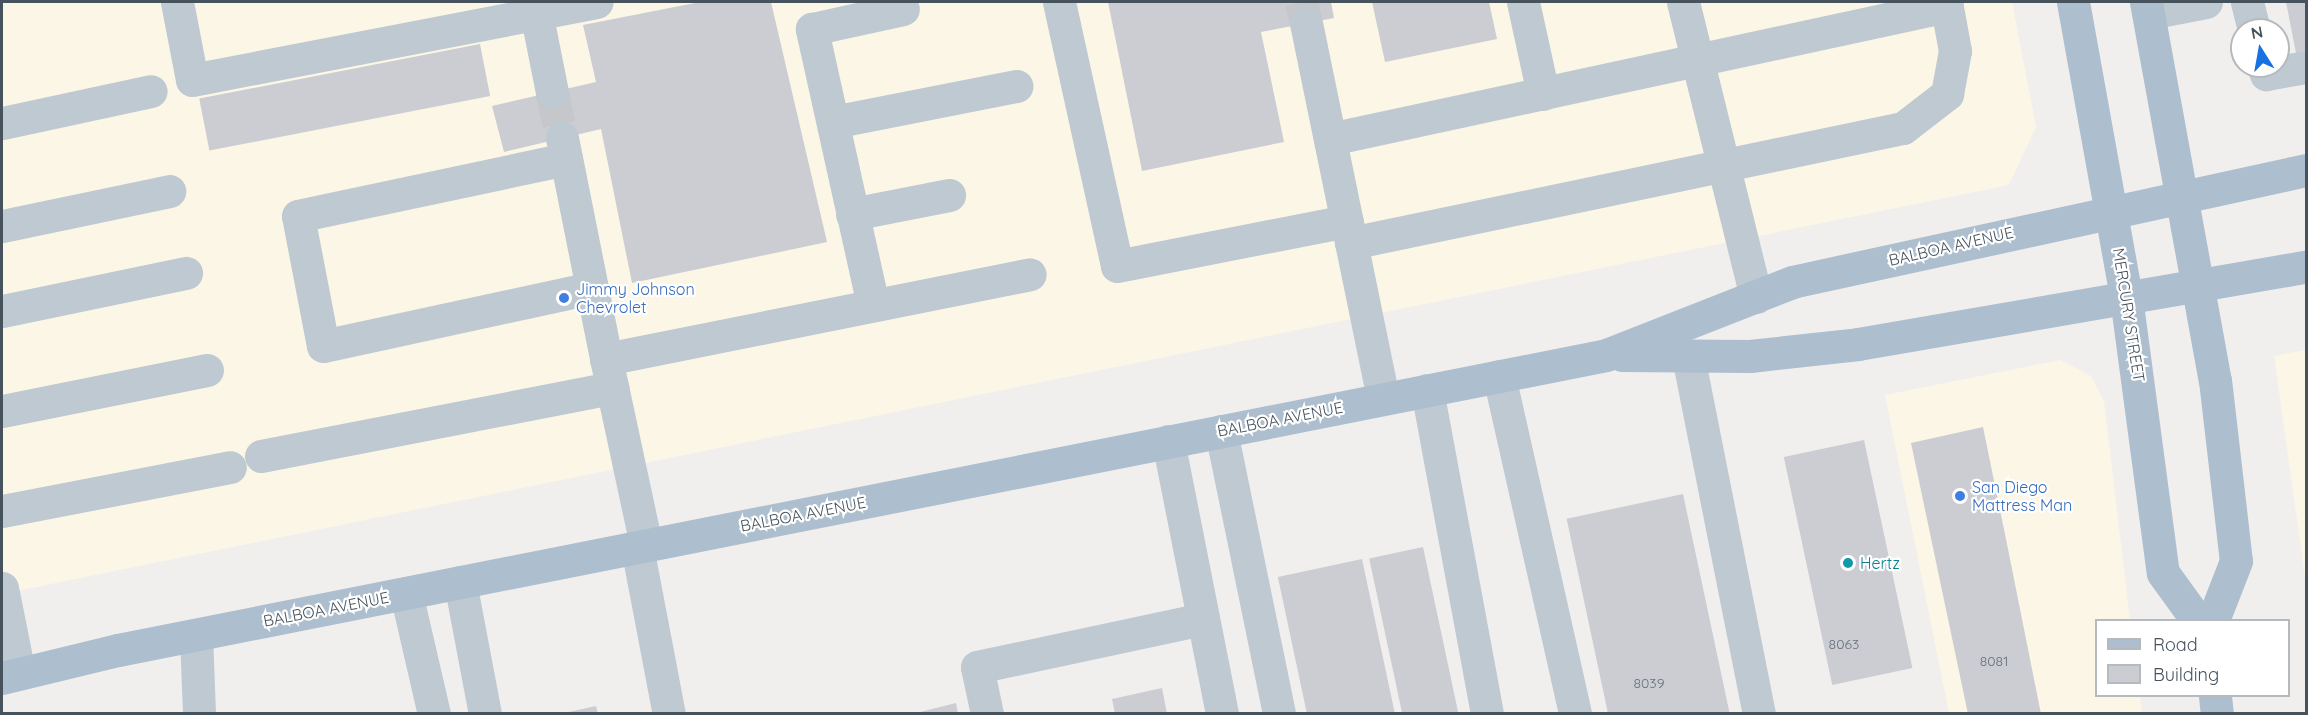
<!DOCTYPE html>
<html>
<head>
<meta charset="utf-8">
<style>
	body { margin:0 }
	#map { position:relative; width:2308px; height:715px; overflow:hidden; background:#f1eeee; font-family:Quicksand,sans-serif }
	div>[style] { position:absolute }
	.commercial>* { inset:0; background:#fcf6e7 }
	.building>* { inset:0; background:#cbcdd3; transform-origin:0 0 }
	.minor-tunnel>* { height:33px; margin-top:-16.5px; transform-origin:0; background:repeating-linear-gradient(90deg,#c6c7ca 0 33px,transparent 0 49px) }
	.minor>* { height:33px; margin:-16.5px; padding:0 16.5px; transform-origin:16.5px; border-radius:16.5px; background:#bec9d1 }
	.major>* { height:33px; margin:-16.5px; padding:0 16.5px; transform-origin:16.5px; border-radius:16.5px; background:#adbece }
	.dots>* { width:16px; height:16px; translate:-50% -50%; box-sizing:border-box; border:3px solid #fff; border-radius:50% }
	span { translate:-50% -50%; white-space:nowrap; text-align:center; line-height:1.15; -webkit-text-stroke:4.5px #fff; paint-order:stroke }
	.number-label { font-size:14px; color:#67717a }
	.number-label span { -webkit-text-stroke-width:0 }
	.street-label { font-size:16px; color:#46525c }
	.shop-label { font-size:16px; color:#366cbe }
	.left { translate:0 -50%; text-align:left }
	.culture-label { font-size:16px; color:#0d838f }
	.frame { position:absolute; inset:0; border:3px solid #46525c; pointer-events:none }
	.legend { position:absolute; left:2095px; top:619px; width:195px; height:78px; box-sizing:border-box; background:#fff; border:2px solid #b5babe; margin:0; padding:8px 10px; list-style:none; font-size:18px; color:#46525c }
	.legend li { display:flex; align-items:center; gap:12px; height:30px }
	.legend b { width:30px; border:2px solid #b5babe }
	.north { position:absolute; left:2230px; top:18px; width:60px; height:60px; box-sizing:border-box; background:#fff; border:2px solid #b5babe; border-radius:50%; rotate:349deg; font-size:16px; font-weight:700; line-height:24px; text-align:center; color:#46525c }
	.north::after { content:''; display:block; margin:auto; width:21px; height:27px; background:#1671e3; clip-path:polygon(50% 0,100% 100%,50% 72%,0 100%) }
</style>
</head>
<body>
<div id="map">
	<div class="commercial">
		<div style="clip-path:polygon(2px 2px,2012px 2px,2036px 127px,2009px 185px,2px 594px)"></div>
		<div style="clip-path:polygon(2306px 350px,2306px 584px,2274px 356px)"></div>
		<div style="clip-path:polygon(2060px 360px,2091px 376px,2104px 401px,2130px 620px,2096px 620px,2096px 696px,2140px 696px,2142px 713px,1949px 713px,1885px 395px)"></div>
	</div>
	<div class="building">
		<div style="clip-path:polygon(700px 2px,771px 2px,827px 242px,632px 283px,601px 129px,504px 152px,492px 106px,596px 82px,583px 25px)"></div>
		<div style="clip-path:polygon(1108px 2px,1331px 2px,1334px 18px,1261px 32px,1284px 142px,1142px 171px)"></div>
		<div style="clip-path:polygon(1372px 2px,1489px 2px,1497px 39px,1385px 62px)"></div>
		<div style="clip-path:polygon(2286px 2px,2306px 2px,2306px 51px,2296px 53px)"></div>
		<div style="left:480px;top:44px;width:53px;height:286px;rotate:79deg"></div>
		<div style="clip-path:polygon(1983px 427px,2008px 549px,2041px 714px,1968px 714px,1911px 443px)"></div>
		<div style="left:1864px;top:440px;width:233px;height:82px;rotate:78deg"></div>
		<div style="left:1683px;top:494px;width:225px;height:119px;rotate:78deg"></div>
		<div style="left:1423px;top:547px;width:170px;height:55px;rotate:78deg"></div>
		<div style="left:1362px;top:559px;width:158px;height:86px;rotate:78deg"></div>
		<div style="clip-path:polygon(1162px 688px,1167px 714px,1115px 714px,1112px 699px)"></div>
		<div style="clip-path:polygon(956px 703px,958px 714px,916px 714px,916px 713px)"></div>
		<div style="clip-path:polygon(596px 706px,598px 714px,564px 714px,564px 713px)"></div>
	</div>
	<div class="minor-tunnel">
		<div style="left:1302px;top:2px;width:21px;rotate:79deg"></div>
		<div style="left:552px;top:92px;width:47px;rotate:77.7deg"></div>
	</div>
	<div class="minor">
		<div style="left:177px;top:2px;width:79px;rotate:79.1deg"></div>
		<div style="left:192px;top:80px;width:412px;rotate:-10.9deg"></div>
		<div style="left:534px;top:2px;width:92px;rotate:78.7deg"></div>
		<div style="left:1059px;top:2px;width:270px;rotate:77.6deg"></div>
		<div style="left:1117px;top:266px;width:234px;rotate:-11.1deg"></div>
		<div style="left:1523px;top:2px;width:94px;rotate:77.7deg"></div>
		<div style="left:1683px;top:2px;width:304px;rotate:76.1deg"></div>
		<div style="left:2247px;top:2px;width:29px;rotate:76deg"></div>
		<div style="left:2149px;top:13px;width:58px;rotate:-10.9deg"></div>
		<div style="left:1306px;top:23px;width:383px;rotate:78.4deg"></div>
		<div style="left:2263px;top:66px;width:9px;rotate:69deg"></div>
		<div style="left:2266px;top:74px;width:41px;rotate:-9.9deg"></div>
		<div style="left:833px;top:122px;width:187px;rotate:-11.1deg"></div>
		<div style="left:2px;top:123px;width:152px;rotate:-12.1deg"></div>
		<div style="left:562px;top:138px;width:225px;rotate:78.7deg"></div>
		<div style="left:1330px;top:139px;width:631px;rotate:-12.16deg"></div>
		<div style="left:566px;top:159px;width:274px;rotate:168deg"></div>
		<div style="left:298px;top:216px;width:132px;rotate:79.1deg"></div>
		<div style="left:323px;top:346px;width:275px;rotate:-12.2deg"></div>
		<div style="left:852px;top:214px;width:99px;rotate:-11.1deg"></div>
		<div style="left:2px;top:226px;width:171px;rotate:-11.8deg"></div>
		<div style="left:1351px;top:243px;width:564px;rotate:-11.77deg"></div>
		<div style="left:1903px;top:128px;width:56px;rotate:-37.7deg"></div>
		<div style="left:1947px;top:94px;width:44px;rotate:-79.5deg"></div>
		<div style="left:1955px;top:51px;width:50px;rotate:-100.4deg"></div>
		<div style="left:873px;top:305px;width:283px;rotate:-102.5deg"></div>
		<div style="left:812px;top:29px;width:93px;rotate:-12.4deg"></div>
		<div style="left:2px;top:311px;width:188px;rotate:-11.7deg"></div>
		<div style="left:1688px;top:356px;width:365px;rotate:78.8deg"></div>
		<div style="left:1499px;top:376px;width:346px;rotate:77.3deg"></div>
		<div style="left:1427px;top:390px;width:330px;rotate:79.5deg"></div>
		<div style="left:2px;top:411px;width:209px;rotate:-11.3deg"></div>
		<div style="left:1221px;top:431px;width:289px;rotate:78.4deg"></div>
		<div style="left:1168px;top:441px;width:278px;rotate:78.8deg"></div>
		<div style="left:261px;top:456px;width:358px;rotate:-11deg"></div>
		<div style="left:2px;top:511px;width:232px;rotate:-10.9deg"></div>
		<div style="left:646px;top:545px;width:190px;rotate:-102.1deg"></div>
		<div style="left:606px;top:359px;width:432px;rotate:-11.3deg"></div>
		<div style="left:637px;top:547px;width:170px;rotate:79.2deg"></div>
		<div style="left:460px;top:582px;width:134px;rotate:79.3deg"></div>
		<div style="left:2px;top:588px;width:87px;rotate:78.7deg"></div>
		<div style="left:406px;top:593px;width:124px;rotate:77deg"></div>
		<div style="left:196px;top:635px;width:79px;rotate:87.8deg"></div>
		<div style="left:987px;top:714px;width:48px;rotate:-102deg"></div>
		<div style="left:977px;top:667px;width:231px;rotate:-12deg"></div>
	</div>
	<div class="major">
		<div style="left:2073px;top:2px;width:300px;rotate:79.8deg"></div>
		<div style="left:2126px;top:297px;width:278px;rotate:82.4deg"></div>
		<div style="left:2163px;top:573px;width:58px;rotate:54.1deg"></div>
		<div style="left:2146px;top:2px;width:384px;rotate:79.7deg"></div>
		<div style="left:2215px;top:380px;width:182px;rotate:83.4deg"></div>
		<div style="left:2236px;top:561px;width:63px;rotate:111.3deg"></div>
		<div style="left:1622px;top:355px;width:128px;rotate:0.4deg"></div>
		<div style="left:1750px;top:356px;width:109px;rotate:-6.3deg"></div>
		<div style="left:1858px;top:344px;width:455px;rotate:-9.8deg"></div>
		<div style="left:2px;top:678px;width:119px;rotate:-13.6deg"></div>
		<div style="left:118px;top:650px;width:1517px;rotate:-11.21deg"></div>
		<div style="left:1606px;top:355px;width:200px;rotate:-21.4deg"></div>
		<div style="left:1792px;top:282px;width:526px;rotate:-12.29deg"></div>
		<div style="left:2215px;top:696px;width:18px;rotate:84deg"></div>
	</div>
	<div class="dots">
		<div style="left:564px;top:298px;background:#3f7fe0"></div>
		<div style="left:1960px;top:496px;background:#3f7fe0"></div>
		<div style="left:1848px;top:563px;background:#0f9aa8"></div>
	</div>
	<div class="number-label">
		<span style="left:1844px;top:644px">8063</span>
		<span style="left:1994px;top:661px">8081</span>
		<span style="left:1649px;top:683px">8039</span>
	</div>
	<div class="street-label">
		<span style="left:1951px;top:246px;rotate:-13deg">BALBOA AVENUE</span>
		<span style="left:2129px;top:315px;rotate:81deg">MERCURY STREET</span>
		<span style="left:1280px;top:419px;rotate:-11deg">BALBOA AVENUE</span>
		<span style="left:803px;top:514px;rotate:-11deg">BALBOA AVENUE</span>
		<span style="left:326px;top:609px;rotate:-11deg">BALBOA AVENUE</span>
	</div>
	<div class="shop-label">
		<span class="left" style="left:576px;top:298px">Jimmy Johnson<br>Chevrolet</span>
		<span class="left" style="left:1972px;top:496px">San Diego<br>Mattress Man</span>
	</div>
	<div class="culture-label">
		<span class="left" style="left:1860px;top:563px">Hertz</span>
	</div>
	<div class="frame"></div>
	<ul class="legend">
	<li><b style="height:8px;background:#adbece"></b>Road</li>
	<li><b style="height:16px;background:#cbcdd3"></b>Building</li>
	</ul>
	<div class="north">N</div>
</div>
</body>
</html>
